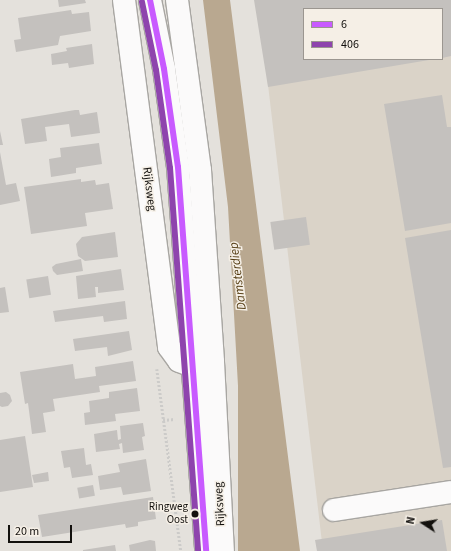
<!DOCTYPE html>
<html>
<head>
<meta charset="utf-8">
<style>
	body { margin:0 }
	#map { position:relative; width:451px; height:551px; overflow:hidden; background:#e4e1dc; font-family:"Source Sans 3",sans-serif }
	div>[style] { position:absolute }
	.built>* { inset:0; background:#dad3c8 }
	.water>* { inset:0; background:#b9a890 }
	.building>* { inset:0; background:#c4c1be; transform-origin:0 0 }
	.path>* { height:2.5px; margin-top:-1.25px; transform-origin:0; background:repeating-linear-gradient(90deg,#cccbc9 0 2px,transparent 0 4px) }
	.roads { filter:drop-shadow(1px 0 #a8a6a2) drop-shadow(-1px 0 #a8a6a2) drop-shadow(0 1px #a8a6a2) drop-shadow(0 -1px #a8a6a2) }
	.minor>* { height:22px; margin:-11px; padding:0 11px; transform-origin:11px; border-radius:11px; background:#fbfafa }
	.major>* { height:22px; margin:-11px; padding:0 11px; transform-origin:11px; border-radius:11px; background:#fbfafa }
	.bus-1>* { height:6px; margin:-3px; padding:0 3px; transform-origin:3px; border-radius:3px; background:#c85aff }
	.bus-2>* { height:6px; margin:-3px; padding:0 3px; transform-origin:3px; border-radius:3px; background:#8e44ad }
	.dots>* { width:11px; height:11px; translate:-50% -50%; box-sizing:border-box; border:2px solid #f5efe6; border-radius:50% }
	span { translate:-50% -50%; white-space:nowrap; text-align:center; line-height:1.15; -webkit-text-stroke:3px #f5efe6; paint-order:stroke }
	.bus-label { font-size:11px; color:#13110e }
	.right { translate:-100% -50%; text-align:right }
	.street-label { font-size:12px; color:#13110e }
	.water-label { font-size:13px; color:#51390f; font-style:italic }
	.legend { position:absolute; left:303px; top:8px; width:140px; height:52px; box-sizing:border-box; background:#f5efe6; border:1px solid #9b9690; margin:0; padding:5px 7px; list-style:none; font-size:12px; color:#13110e }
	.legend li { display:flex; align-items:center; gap:8px; height:20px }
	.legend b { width:20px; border:1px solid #9b9690 }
	.north { position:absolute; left:403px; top:503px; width:40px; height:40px; -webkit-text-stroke:3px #f5efe6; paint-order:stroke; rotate:282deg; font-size:11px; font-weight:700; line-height:16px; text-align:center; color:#13110e }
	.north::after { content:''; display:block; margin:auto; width:14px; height:18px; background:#13110e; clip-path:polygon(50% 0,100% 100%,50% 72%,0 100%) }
	.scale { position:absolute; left:8px; top:525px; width:64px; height:18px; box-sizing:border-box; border:2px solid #13110e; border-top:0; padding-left:5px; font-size:12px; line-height:14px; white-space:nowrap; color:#13110e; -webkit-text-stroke:3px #f5efe6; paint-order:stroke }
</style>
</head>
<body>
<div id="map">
	<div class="built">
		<div style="clip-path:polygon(evenodd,258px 0,451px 0,451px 551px,323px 551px,258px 0,304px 9px,442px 9px,442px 59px,304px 59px,304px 9px)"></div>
	</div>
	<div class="water">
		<div style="clip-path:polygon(203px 0,230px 0,300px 551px,238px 551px,238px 386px,228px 207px)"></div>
	</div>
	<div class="building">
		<div style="clip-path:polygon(58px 0,85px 0,86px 3px,59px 7px)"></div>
		<div style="clip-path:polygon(254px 0,451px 0,451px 56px,442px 58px,442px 9px,304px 9px,304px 59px,429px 60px,268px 87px)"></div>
		<div style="clip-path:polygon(71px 10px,72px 14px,89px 12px,91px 31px,60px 36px,58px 45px,16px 52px,14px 40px,21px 39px,18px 18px)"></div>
		<div style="clip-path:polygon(92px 44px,94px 64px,69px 68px,68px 63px,52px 65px,51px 54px,67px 51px,66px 48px)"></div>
		<div style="clip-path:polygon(442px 95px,447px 127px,451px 127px,451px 223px,405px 231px,384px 104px)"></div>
		<div style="clip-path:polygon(75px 110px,79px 110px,80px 115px,97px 112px,100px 133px,71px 137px,69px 124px,45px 127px,47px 141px,25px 144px,21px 119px)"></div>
		<div style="clip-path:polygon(0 131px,3px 145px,0 145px)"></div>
		<div style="clip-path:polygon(99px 143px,102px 164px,76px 168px,76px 173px,51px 177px,49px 159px,61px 157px,60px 148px)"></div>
		<div style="clip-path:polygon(0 152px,6px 185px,16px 183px,20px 201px,0 205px)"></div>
		<div style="clip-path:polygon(81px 179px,81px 182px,95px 180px,96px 185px,109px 183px,113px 209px,85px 213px,87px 226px,31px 234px,24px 187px)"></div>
		<div style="left:306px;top:217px;width:28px;height:36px;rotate:82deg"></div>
		<div style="clip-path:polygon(451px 230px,451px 467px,443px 468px,405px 238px)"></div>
		<div style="clip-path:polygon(115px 232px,118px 257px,85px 261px,78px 256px,76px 244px,82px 237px)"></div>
		<div style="clip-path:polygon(81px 259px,83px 271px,57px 275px,53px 271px,52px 267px,56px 264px)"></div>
		<div style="clip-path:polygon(121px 269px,124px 290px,98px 293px,98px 287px,95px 287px,96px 297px,78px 299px,76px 276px)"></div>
		<div style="left:48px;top:276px;width:19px;height:22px;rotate:81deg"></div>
		<div style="clip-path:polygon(5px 287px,9px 312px,0 313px,0 288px)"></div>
		<div style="clip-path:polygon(125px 301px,127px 319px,104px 322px,103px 316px,55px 322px,53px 311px)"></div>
		<div style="clip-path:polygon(129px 331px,132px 350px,108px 356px,107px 347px,75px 351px,73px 339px)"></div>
		<div style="clip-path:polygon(133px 361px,136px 381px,99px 386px,100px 392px,53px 399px,55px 411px,43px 413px,46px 432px,32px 434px,28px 403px,25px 404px,20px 372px,73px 364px,75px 379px,96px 376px,95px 367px)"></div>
		<div style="clip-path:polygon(137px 388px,140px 411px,115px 414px,116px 421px,85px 425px,84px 413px,90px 412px,89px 401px,109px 398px,109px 392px)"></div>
		<div style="clip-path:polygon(6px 392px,10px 395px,12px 401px,8px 406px,2px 407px,0 406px,0 393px)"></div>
		<div style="clip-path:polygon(143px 423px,145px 436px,142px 437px,144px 450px,123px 453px,122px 443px,119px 444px,120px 449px,96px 452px,94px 434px,117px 430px,118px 440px,121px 439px,120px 426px)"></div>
		<div style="clip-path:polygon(25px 436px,33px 487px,0 492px,0 440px)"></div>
		<div style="clip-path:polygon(84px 448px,86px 465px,91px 464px,93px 475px,72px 478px,70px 467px,64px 468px,61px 451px)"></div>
		<div style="clip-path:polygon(146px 459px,151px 491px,123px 495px,121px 487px,100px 490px,98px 476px,120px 472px,118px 464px)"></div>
		<div style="clip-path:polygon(48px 472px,49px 481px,34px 483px,32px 475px)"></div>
		<div style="left:93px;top:485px;width:11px;height:16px;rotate:80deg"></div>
		<div style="clip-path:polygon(153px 497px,156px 519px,138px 522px,138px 526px,126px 528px,125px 524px,42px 537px,38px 515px)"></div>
		<div style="clip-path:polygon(442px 520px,447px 551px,317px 551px,315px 540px)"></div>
		<div style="clip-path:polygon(150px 540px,155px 541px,156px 551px,130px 551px,129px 545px)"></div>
		<div style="clip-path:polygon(115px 545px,116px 551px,83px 551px,83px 550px)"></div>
	</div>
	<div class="path">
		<div style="left:157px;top:369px;width:184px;rotate:82.5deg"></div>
		<div style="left:163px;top:420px;width:12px;rotate:-5deg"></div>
	</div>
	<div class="roads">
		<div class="minor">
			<div style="left:124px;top:0;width:350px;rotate:82.6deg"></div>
			<div style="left:169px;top:347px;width:17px;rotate:54deg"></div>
			<div style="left:179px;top:361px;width:15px;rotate:20deg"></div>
			<div style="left:193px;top:366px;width:16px;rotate:-11deg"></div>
			<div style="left:334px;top:510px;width:118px;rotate:-8.7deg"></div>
		</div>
		<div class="major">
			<div style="left:150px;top:0;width:70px;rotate:78.5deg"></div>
			<div style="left:164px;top:69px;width:99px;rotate:81.9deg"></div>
			<div style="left:178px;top:167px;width:385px;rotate:85.8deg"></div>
			<div style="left:177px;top:0;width:172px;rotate:82.3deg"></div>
			<div style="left:200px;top:170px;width:192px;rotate:86.1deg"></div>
			<div style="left:213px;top:362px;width:189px;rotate:87deg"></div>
		</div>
	</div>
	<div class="bus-1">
		<div style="left:150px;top:0;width:70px;rotate:78.5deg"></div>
		<div style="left:164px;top:69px;width:99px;rotate:81.9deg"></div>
		<div style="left:178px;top:167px;width:385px;rotate:85.8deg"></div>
	</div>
	<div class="bus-2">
		<div style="left:142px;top:2px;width:69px;rotate:78.4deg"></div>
		<div style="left:156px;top:70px;width:99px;rotate:81.9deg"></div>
		<div style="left:170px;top:168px;width:384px;rotate:85.8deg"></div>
	</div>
	<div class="dots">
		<div style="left:195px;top:514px;background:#13110e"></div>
	</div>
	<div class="bus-label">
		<span class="right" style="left:188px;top:514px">Ringweg<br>Oost</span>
	</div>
	<div class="street-label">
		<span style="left:149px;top:189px;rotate:83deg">Rijksweg</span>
		<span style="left:220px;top:504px;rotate:-93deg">Rijksweg</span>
	</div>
	<div class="water-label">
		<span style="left:238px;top:276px;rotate:-97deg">Damsterdiep</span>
	</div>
	<ul class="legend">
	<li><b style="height:5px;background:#c85aff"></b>6</li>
	<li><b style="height:5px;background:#8e44ad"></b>406</li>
	</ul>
	<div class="north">N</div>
	<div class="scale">20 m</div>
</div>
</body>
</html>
